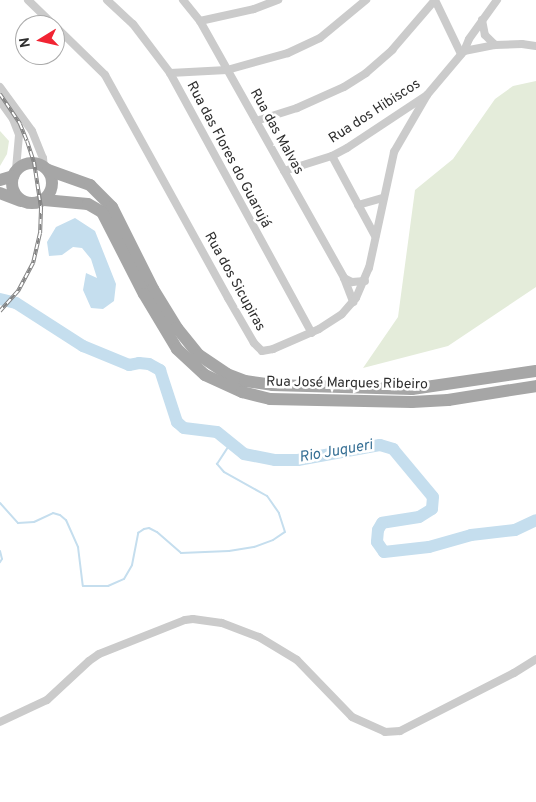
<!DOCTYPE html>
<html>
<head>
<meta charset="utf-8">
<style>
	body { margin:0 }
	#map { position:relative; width:536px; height:802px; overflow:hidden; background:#fff; font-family:Overpass,sans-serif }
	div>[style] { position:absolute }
	.green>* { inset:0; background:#e4ecda }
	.water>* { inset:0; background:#c5deee }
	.stream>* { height:2px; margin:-1px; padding:0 1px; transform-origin:1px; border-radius:1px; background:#c5deee }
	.river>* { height:12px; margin:-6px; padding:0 6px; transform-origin:6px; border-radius:6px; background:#c5deee }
	.minor>* { height:8px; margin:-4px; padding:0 4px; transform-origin:4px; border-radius:4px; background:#cbcbcb }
	.primary>* { height:12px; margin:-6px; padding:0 6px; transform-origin:6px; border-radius:6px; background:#a6a6a6 }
	.primary>.ring { margin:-6px; padding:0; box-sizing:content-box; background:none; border:12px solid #a6a6a6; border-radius:50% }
	.rail>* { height:4px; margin-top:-2px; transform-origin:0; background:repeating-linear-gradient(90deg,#fff 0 5.5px,#838383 0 11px); box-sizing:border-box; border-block:1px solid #838383 }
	span { translate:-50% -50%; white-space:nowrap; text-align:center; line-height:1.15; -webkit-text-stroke:5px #fff; paint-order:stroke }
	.street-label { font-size:14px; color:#2e2e2e }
	.water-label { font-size:15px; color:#377095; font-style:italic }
	.north { position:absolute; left:15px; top:15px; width:50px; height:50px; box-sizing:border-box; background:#fff; border:1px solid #ababab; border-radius:50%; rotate:261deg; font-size:14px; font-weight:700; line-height:20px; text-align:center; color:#2e2e2e }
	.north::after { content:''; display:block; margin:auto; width:18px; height:22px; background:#f12433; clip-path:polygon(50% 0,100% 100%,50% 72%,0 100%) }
</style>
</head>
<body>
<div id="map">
	<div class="green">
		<div style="clip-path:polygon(536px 81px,536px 287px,448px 346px,363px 368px,398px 317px,415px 190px,453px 159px,495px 99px,513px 86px)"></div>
		<div style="clip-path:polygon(0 131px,9px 141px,7px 154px,0 166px)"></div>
	</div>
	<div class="water">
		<div style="clip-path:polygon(75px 218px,95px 231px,116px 284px,114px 301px,103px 309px,91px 308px,83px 290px,86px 273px,97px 278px,91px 259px,82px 248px,73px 247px,62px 255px,49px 256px,47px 242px,56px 227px)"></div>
	</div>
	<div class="stream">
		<div style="left:0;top:503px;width:27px;rotate:48deg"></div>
		<div style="left:18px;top:523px;width:16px;rotate:-4deg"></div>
		<div style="left:34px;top:522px;width:21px;rotate:-25deg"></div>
		<div style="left:53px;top:513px;width:7px;rotate:16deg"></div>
		<div style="left:60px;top:515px;width:8px;rotate:40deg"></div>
		<div style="left:66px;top:520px;width:30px;rotate:66deg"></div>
		<div style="left:78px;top:547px;width:39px;rotate:83deg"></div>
		<div style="left:83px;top:586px;width:25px"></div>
		<div style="left:108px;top:586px;width:17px;rotate:-24deg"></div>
		<div style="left:124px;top:579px;width:16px;rotate:-60deg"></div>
		<div style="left:132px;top:565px;width:33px;rotate:-79deg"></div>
		<div style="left:138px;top:533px;width:7px;rotate:-34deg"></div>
		<div style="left:144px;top:529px;width:5px;rotate:-11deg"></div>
		<div style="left:149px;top:528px;width:9px;rotate:27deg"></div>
		<div style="left:157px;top:532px;width:32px;rotate:41deg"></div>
		<div style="left:181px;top:553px;width:48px;rotate:-2.4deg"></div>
		<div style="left:229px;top:551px;width:25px;rotate:-9deg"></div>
		<div style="left:254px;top:547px;width:20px;rotate:-20deg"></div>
		<div style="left:273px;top:540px;width:14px;rotate:-34deg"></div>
		<div style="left:285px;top:532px;width:20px;rotate:-108deg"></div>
		<div style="left:279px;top:513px;width:21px;rotate:-125deg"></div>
		<div style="left:267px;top:496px;width:49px;rotate:-150.8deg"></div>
		<div style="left:224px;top:472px;width:11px;rotate:-131deg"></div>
		<div style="left:217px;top:464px;width:24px;rotate:-57deg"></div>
		<div style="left:0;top:551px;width:8px;rotate:76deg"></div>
		<div style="left:2px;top:559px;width:4px;rotate:124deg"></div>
	</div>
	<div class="river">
		<div style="left:0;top:299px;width:16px;rotate:14deg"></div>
		<div style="left:16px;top:303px;width:80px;rotate:32.7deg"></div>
		<div style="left:83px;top:346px;width:50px;rotate:22.4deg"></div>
		<div style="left:129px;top:365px;width:10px;rotate:-11deg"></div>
		<div style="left:139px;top:363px;width:10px;rotate:6deg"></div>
		<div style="left:149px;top:364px;width:13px;rotate:29deg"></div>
		<div style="left:160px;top:370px;width:55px;rotate:71.9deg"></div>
		<div style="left:177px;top:422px;width:9px;rotate:41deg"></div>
		<div style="left:184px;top:428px;width:33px;rotate:7deg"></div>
		<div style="left:217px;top:432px;width:35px;rotate:39deg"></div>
		<div style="left:244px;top:454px;width:32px;rotate:11deg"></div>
		<div style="left:275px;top:460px;width:23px"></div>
		<div style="left:298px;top:460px;width:83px;rotate:-10.4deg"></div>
		<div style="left:380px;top:445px;width:14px;rotate:17deg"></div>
		<div style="left:393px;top:449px;width:62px;rotate:50.2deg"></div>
		<div style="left:433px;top:497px;width:12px;rotate:95deg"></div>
		<div style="left:432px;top:509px;width:15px;rotate:148deg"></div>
		<div style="left:419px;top:517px;width:37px;rotate:171deg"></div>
		<div style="left:382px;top:523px;width:8px;rotate:120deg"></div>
		<div style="left:378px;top:530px;width:12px;rotate:95deg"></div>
		<div style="left:377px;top:542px;width:12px;rotate:55deg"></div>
		<div style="left:384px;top:552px;width:45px;rotate:-6.3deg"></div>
		<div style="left:429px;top:547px;width:44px;rotate:-15.9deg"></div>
		<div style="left:471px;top:535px;width:44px;rotate:-6.5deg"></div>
		<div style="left:515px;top:530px;width:23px;rotate:-25deg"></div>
	</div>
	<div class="minor">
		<div style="left:28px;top:0;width:36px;rotate:44deg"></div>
		<div style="left:107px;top:0;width:35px;rotate:43deg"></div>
		<div style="left:133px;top:24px;width:61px;rotate:52.9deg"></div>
		<div style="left:170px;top:73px;width:296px;rotate:61.4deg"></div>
		<div style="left:183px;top:0;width:27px;rotate:51deg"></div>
		<div style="left:200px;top:21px;width:295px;rotate:60.7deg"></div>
		<div style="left:344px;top:278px;width:26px;rotate:69deg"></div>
		<div style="left:435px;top:0;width:60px;rotate:64.3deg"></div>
		<div style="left:482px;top:20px;width:15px;rotate:79deg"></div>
		<div style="left:485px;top:35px;width:14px;rotate:45deg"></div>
		<div style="left:200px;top:21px;width:55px;rotate:-12.5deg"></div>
		<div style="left:254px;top:9px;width:26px;rotate:-21deg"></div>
		<div style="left:55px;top:26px;width:70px;rotate:44.4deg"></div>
		<div style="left:105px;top:75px;width:255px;rotate:61.1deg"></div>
		<div style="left:228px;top:298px;width:52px;rotate:60deg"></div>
		<div style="left:254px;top:343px;width:11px;rotate:45deg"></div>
		<div style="left:262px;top:351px;width:11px;rotate:-10deg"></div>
		<div style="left:273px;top:349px;width:50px;rotate:-23.5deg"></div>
		<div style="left:319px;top:329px;width:27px;rotate:-33deg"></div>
		<div style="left:342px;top:314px;width:21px;rotate:-49deg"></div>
		<div style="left:356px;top:298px;width:33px;rotate:-67deg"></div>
		<div style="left:369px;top:268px;width:119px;rotate:-77.8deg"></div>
		<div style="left:394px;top:152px;width:66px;rotate:-59.9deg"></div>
		<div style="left:464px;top:51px;width:32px;rotate:-11deg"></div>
		<div style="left:495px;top:45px;width:27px;rotate:-2deg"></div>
		<div style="left:522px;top:44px;width:14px;rotate:8deg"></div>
		<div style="left:170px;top:73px;width:57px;rotate:-3deg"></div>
		<div style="left:227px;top:70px;width:63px;rotate:-15.6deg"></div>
		<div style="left:288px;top:53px;width:35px;rotate:-25deg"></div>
		<div style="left:320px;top:38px;width:60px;rotate:-39.6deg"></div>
		<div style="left:0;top:87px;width:54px;rotate:54deg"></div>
		<div style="left:32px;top:131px;width:29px;rotate:68deg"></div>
		<div style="left:43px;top:158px;width:9px;rotate:84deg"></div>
		<div style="left:0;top:101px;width:22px;rotate:54deg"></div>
		<div style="left:13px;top:119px;width:17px;rotate:69deg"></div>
		<div style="left:19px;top:135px;width:34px;rotate:95deg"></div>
		<div style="left:256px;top:121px;width:43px;rotate:-17.6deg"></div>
		<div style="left:297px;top:108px;width:51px;rotate:-24.1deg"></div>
		<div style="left:344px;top:87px;width:26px;rotate:-32deg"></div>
		<div style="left:366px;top:73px;width:35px;rotate:-41deg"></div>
		<div style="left:392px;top:50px;width:66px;rotate:-49.3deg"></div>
		<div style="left:332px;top:156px;width:91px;rotate:61.7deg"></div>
		<div style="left:284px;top:171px;width:50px;rotate:-17.4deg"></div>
		<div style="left:332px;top:156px;width:17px;rotate:-28deg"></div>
		<div style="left:347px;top:148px;width:96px;rotate:-33.5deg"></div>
		<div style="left:427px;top:95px;width:57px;rotate:-49.9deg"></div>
		<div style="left:464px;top:51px;width:13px;rotate:-67deg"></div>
		<div style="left:469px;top:39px;width:48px;rotate:-54.3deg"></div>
		<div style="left:358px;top:205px;width:26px;rotate:-16deg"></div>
		<div style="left:344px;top:278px;width:9px;rotate:27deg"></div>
		<div style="left:352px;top:282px;width:13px;rotate:-4deg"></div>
		<div style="left:0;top:722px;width:52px;rotate:-25.1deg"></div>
		<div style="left:47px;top:700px;width:57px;rotate:-42.9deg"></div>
		<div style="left:89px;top:661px;width:12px;rotate:-35deg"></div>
		<div style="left:99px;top:654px;width:92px;rotate:-21.6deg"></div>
		<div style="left:185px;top:620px;width:8px;rotate:-7deg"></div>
		<div style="left:193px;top:619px;width:29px;rotate:8deg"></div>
		<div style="left:222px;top:623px;width:40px;rotate:21deg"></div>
		<div style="left:259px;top:637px;width:44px;rotate:31.2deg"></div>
		<div style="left:297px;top:660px;width:79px;rotate:46deg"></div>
		<div style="left:352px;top:717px;width:36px;rotate:24deg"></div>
		<div style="left:385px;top:732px;width:15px;rotate:-4deg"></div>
		<div style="left:400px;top:731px;width:128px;rotate:-27deg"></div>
		<div style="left:514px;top:673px;width:26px;rotate:-32deg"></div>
	</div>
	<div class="primary">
		<div class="ring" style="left:12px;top:163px;width:28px;height:28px"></div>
		<div style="left:48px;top:170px;width:45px;rotate:19.7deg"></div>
		<div style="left:90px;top:185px;width:31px;rotate:45deg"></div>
		<div style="left:112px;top:207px;width:92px;rotate:63.4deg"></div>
		<div style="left:153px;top:289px;width:46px;rotate:58.4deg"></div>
		<div style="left:177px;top:328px;width:35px;rotate:51deg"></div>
		<div style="left:199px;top:355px;width:34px;rotate:34deg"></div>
		<div style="left:227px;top:374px;width:19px;rotate:21deg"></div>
		<div style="left:245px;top:381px;width:27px;rotate:8deg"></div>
		<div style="left:272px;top:385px;width:140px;rotate:1.6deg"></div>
		<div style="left:412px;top:389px;width:125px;rotate:-8.3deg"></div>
		<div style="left:0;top:180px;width:14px;rotate:-17deg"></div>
		<div style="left:0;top:193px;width:22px;rotate:21deg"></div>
		<div style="left:44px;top:200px;width:44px;rotate:5.2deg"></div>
		<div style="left:88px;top:204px;width:16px;rotate:30deg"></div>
		<div style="left:102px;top:212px;width:92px;rotate:62.9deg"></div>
		<div style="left:144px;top:294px;width:64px;rotate:59deg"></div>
		<div style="left:177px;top:349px;width:38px;rotate:43deg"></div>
		<div style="left:205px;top:375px;width:41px;rotate:24.7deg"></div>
		<div style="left:242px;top:392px;width:29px;rotate:14deg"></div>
		<div style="left:270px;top:399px;width:142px;rotate:1.2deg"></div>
		<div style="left:412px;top:402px;width:36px;rotate:-3deg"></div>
		<div style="left:448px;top:400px;width:89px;rotate:-9deg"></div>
	</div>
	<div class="rail">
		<div style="left:0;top:94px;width:36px;rotate:56deg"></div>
		<div style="left:20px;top:124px;width:18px;rotate:68deg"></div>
		<div style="left:27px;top:141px;width:22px;rotate:72deg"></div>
		<div style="left:34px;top:162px;width:47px;rotate:81.3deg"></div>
		<div style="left:41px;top:208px;width:25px;rotate:92deg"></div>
		<div style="left:40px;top:233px;width:31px;rotate:103deg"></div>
		<div style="left:33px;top:263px;width:32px;rotate:118deg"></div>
		<div style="left:18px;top:291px;width:27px;rotate:132deg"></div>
	</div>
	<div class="street-label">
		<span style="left:375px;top:112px;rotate:-33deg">Rua dos Hibiscos</span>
		<span style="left:276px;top:132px;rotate:61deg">Rua das Malvas</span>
		<span style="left:228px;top:155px;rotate:62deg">Rua das Flores do Guarujá</span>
		<span style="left:234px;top:282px;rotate:61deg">Rua dos Sicupiras</span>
		<span style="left:347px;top:384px;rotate:1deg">Rua José Marques Ribeiro</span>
	</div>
	<div class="water-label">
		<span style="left:336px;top:452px;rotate:-10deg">Rio Juqueri</span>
	</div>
	<div class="north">N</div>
</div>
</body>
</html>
